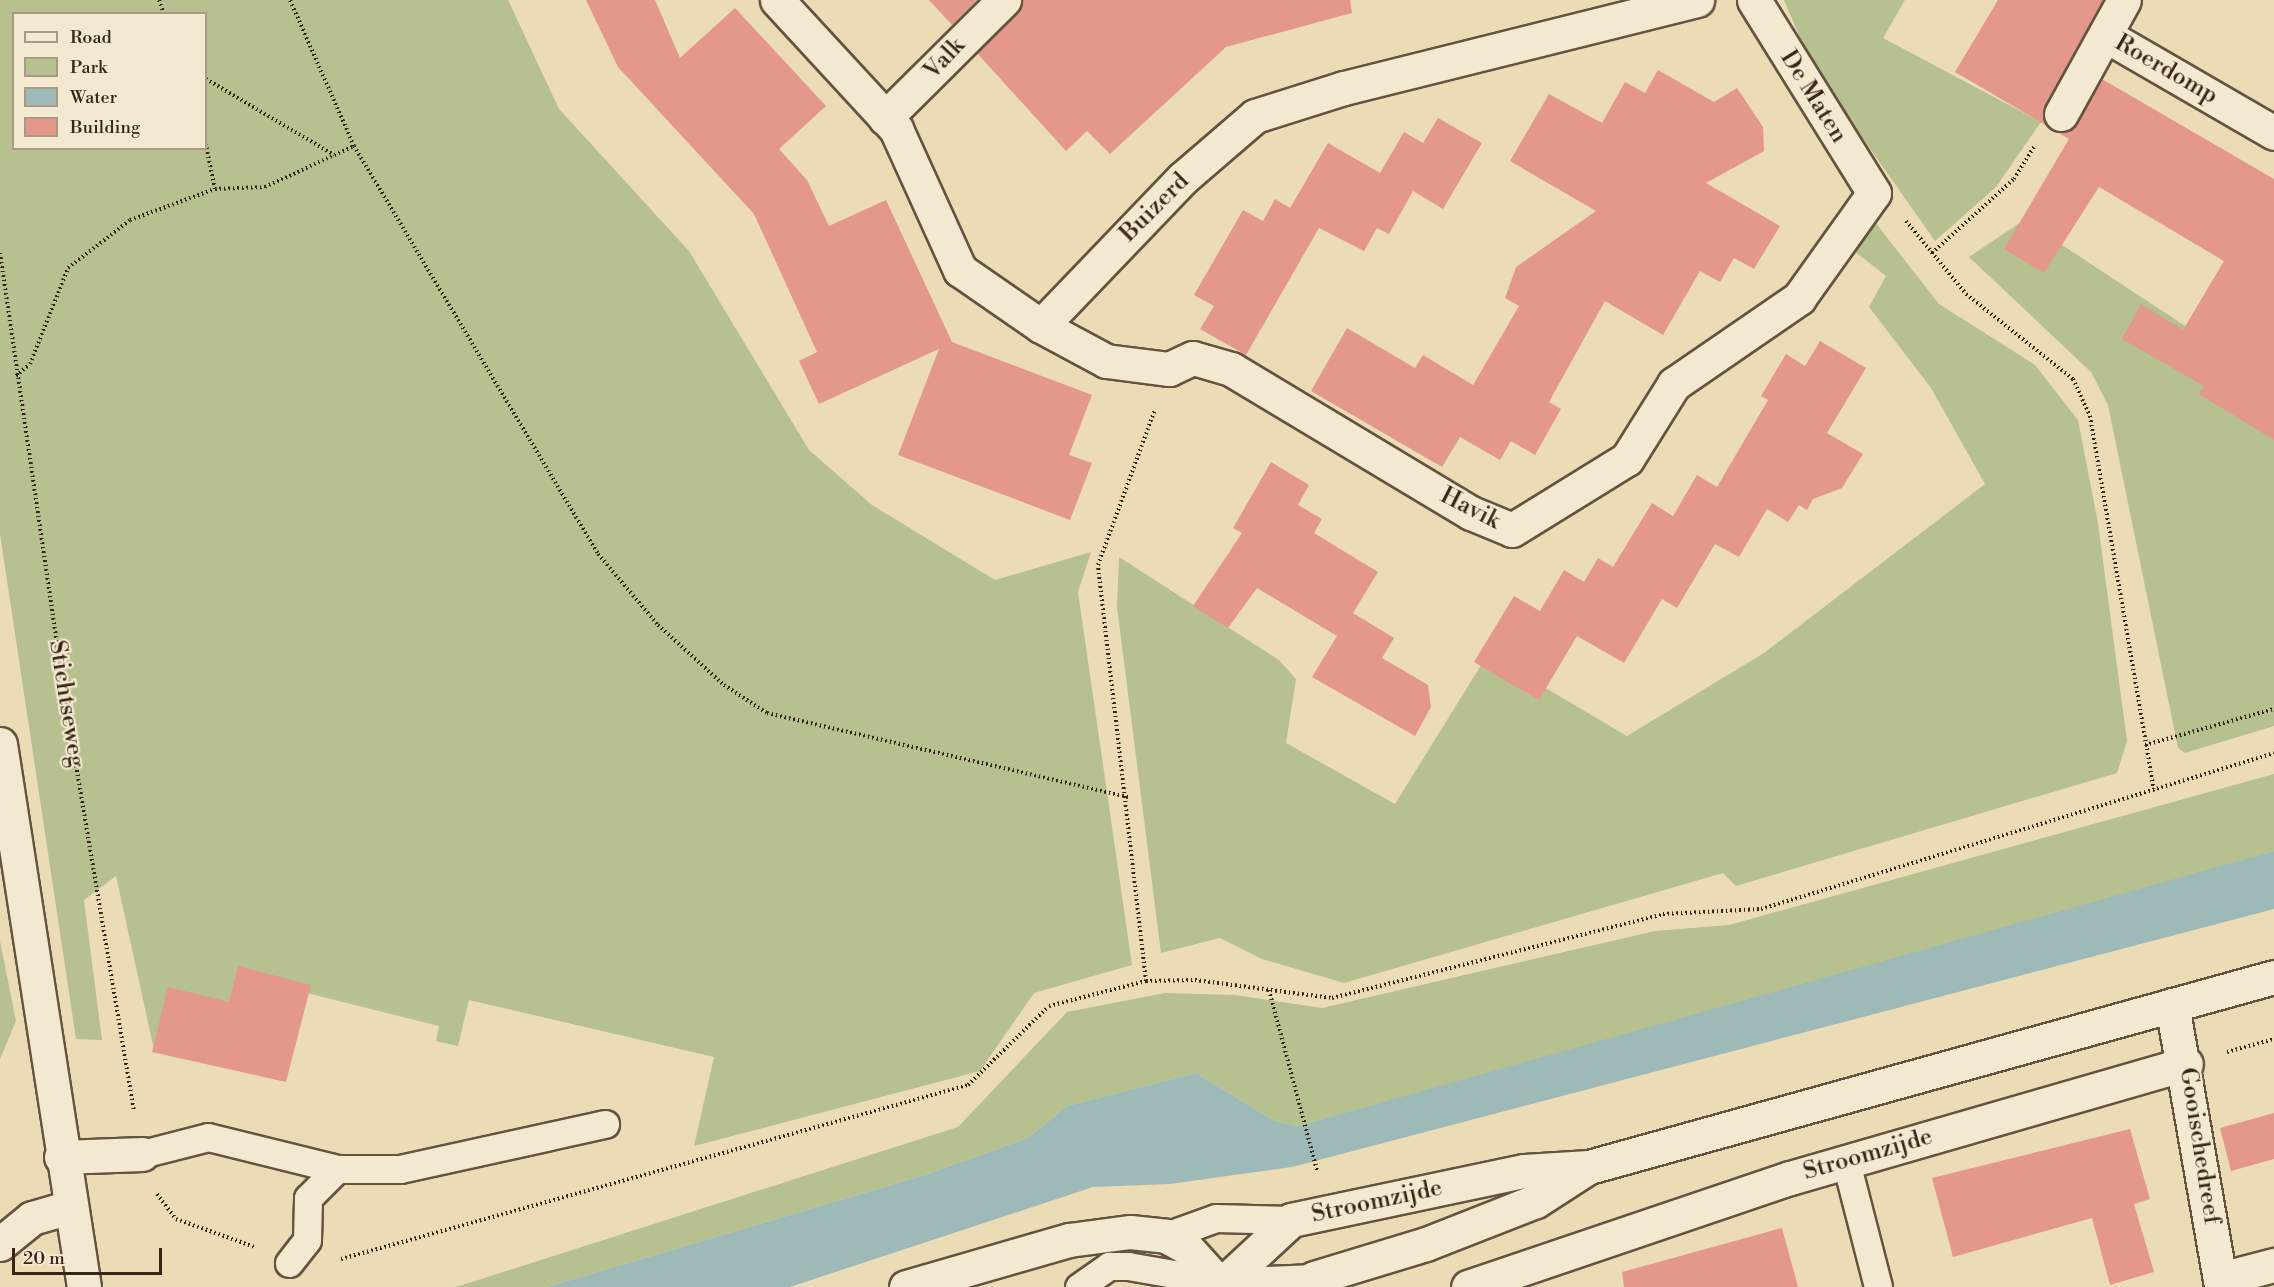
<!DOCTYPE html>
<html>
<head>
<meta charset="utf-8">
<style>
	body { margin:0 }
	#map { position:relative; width:2274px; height:1287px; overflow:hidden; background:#ecdcb6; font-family:"Libre Bodoni",serif }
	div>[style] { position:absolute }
	.green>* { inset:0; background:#b6c18f }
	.water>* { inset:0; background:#9db9b8 }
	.building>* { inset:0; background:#e4988b }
	.path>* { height:4px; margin-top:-2px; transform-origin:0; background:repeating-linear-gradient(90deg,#372517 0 1.5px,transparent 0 4.5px) }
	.roads { filter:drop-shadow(2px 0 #64533f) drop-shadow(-2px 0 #64533f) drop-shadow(0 2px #64533f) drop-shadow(0 -2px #64533f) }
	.lane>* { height:27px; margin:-13.5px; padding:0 13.5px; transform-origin:13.5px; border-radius:13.5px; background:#f3e8d0 }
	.street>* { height:33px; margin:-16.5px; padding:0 16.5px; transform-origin:16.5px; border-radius:16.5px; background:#f3e8d0 }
	.secondary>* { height:33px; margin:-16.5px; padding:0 16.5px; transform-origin:16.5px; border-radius:16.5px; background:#f3e8d0 }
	span { translate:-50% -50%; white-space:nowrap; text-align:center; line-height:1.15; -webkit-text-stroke:4.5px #f3e8d0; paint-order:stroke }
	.street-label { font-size:24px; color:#372517 }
	.legend { position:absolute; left:12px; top:12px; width:195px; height:138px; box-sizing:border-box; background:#f3e8d0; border:2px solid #a89a86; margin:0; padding:8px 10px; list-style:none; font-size:18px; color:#372517 }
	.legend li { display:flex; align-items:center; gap:12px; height:30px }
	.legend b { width:30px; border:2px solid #a89a86 }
	.scale { position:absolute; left:12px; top:1248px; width:150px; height:27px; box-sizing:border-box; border:3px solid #372517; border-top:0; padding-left:8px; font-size:18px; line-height:21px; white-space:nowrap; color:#372517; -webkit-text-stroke:4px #f3e8d0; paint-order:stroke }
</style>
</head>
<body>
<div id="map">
	<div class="green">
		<div style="clip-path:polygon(evenodd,0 0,508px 0,559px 109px,689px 251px,809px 450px,872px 505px,995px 580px,1091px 552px,1078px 592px,1132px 965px,1034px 993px,980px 1071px,694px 1146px,714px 1057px,469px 1000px,458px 1046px,436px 1041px,439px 1026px,307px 993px,250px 1072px,153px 1045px,116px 876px,84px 900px,102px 1040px,76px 1039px,0 534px,0 0,14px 14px,206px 14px,206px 148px,14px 148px,14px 14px)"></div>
		<div style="clip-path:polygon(1784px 0,1905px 0,1883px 38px,2041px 122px,1996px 187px,1935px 241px,1852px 123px,1801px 40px)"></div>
		<div style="clip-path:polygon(1871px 217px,1939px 304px,2035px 365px,2078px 420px,2098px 523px,2127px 741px,2117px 773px,1736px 886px,1723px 873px,1344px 983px,1262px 959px,1220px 938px,1161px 953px,1117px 607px,1119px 557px,1279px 660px,1296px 679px,1286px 743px,1395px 804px,1488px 654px,1627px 736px,1764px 653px,1985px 484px,1931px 388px,1869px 307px,1886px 276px,1854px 251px)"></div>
		<div style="clip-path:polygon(2024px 220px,2196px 333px,2274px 430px,2274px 726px,2185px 753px,2178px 748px,2108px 405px,2091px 372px,1969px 257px)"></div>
		<div style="clip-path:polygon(2274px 774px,2274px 851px,2116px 898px,1298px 1126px,1275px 1121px,1196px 1073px,1067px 1106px,1028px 1138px,925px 1175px,547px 1287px,456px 1287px,958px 1127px,1067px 1012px,1165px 993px,1235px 995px,1322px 1008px,1655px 931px,1729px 925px)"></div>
		<div style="clip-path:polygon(0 941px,16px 1021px,0 1059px)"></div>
	</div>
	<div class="water">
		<div style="clip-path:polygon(2274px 851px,2274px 909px,1292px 1167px,1170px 1184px,1093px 1187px,790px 1287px,547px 1287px,925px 1175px,1028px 1138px,1067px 1106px,1196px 1073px,1275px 1121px,1298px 1126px)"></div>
	</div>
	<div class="building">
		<div style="clip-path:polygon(586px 0,655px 0,680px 58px,735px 8px,789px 66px,826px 106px,779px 149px,807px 180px,829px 226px,886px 200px,952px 342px,1092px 395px,1069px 455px,1092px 463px,1070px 520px,898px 455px,939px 349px,819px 404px,799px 361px,817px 352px,754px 214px,618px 67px)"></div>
		<div style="clip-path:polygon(929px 0,977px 0,952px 25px)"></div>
		<div style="clip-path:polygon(1022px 0,1350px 0,1352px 13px,1226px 47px,1110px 154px,1087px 131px,1066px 151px,977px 53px,1017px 13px)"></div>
		<div style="clip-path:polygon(1998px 0,2103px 0,2045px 105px,2047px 126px,1955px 72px)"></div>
		<div style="clip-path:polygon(1658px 70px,1714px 102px,1737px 88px,1763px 127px,1764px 151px,1706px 183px,1780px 226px,1754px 269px,1734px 258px,1720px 282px,1700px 271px,1663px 335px,1605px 301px,1549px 402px,1561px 409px,1535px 455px,1511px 441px,1500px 460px,1460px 437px,1442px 467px,1311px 391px,1347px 328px,1415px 368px,1423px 355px,1473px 385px,1519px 306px,1505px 298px,1516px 267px,1596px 211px,1510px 161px,1549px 94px,1602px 123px,1625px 82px,1645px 93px)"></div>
		<div style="clip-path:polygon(2102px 79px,2274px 179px,2274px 440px,2199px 394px,2204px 386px,2122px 339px,2141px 304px,2183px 330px,2224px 261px,2099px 187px,2044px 273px,2004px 249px,2069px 139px,2057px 132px,2077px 124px)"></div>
		<div style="clip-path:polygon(1438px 118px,1482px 143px,1443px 209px,1413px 191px,1389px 234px,1377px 228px,1364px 251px,1319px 228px,1246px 355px,1200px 329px,1214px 306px,1194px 295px,1243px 210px,1263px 221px,1275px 199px,1290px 208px,1328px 143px,1380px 173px,1404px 132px,1423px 143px)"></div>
		<div style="clip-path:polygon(1820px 341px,1866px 368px,1827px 433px,1863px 454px,1842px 488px,1813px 499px,1807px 510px,1799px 505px,1788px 522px,1767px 509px,1739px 557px,1715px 544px,1677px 608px,1662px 599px,1624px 663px,1577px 636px,1539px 700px,1474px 662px,1514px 596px,1540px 611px,1564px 570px,1584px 582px,1598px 558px,1613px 567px,1652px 503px,1673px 516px,1697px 475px,1717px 487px,1768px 400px,1761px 396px,1786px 354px,1805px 366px)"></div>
		<div style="clip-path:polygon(1271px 462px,1309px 485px,1298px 505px,1322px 519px,1314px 533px,1378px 572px,1353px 613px,1394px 638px,1382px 658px,1428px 685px,1431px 707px,1415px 736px,1312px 677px,1337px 636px,1257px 588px,1228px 628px,1193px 606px,1242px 533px,1233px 528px)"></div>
		<div style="clip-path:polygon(238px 966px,311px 985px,286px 1082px,152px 1052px,168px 987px,229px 1002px)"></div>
		<div style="clip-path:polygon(2274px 1113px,2274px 1159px,2231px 1171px,2220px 1128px)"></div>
		<div style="clip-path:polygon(2130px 1129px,2150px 1199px,2134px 1204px,2154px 1272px,2110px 1285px,2092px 1218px,1953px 1257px,1932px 1178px)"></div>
		<div style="clip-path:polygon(1782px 1228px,1798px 1287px,1624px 1287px,1622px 1272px)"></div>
	</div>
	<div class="path">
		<div style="left:159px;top:0;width:15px;rotate:70deg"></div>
		<div style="left:206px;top:79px;width:149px;rotate:30.7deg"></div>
		<div style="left:354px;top:146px;width:475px;rotate:59.1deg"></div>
		<div style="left:598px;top:554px;width:93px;rotate:49.8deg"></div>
		<div style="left:658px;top:625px;width:89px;rotate:42.3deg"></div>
		<div style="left:724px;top:685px;width:51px;rotate:33.1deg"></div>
		<div style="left:767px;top:713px;width:371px;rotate:13.1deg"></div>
		<div style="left:215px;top:189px;width:50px;rotate:-2.3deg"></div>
		<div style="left:265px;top:187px;width:98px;rotate:-24.7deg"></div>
		<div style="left:354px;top:146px;width:159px;rotate:-113.7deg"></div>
		<div style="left:1906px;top:221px;width:94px;rotate:50.6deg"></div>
		<div style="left:1966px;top:294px;width:137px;rotate:38.5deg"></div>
		<div style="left:2073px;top:379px;width:41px;rotate:65.3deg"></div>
		<div style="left:2090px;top:416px;width:378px;rotate:80.3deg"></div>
		<div style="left:0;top:253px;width:469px;rotate:81.7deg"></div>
		<div style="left:68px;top:717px;width:400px;rotate:80.5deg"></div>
		<div style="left:1932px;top:253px;width:110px;rotate:-42.1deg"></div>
		<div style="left:2014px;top:179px;width:39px;rotate:-58deg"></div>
		<div style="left:16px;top:376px;width:18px;rotate:-41deg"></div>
		<div style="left:30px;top:364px;width:103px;rotate:-68.4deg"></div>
		<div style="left:68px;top:268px;width:78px;rotate:-37.7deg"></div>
		<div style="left:130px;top:220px;width:90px;rotate:-20deg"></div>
		<div style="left:215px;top:189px;width:45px;rotate:-101.6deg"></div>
		<div style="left:2145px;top:745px;width:134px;rotate:-15.6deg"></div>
		<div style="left:1146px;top:981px;width:419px;rotate:-96.6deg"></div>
		<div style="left:1098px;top:565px;width:166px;rotate:-69.9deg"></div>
		<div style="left:1269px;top:990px;width:187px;rotate:75.1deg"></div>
		<div style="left:2227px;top:1052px;width:49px;rotate:-15.5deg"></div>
		<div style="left:157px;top:1194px;width:31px;rotate:53deg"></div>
		<div style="left:176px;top:1219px;width:84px;rotate:19.5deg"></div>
		<div style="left:341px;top:1259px;width:651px;rotate:-15.51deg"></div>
		<div style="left:968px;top:1085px;width:113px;rotate:-44.3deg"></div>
		<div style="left:1049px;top:1006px;width:100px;rotate:-14.5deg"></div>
		<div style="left:1146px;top:981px;width:49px;rotate:-1.2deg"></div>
		<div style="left:1195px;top:980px;width:138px;rotate:7.5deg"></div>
		<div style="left:1332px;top:998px;width:341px;rotate:-14.2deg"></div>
		<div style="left:1663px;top:914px;width:98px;rotate:-2.9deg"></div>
		<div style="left:1761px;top:909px;width:536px;rotate:-16.91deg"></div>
	</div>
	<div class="roads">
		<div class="lane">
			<div style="left:142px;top:1154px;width:68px;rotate:-14.4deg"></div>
			<div style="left:208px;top:1137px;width:133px;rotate:13.9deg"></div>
			<div style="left:337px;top:1169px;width:63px"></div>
			<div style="left:400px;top:1169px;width:210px;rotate:-12.4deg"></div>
			<div style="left:1846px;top:1162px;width:129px;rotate:75.6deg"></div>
			<div style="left:1166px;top:1236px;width:53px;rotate:-19.8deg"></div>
			<div style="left:1216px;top:1218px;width:75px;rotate:1.5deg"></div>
			<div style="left:289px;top:1263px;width:29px;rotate:-52deg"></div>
			<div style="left:307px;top:1240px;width:42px;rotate:-88.6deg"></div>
			<div style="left:308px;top:1198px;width:41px;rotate:-45deg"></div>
			<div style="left:1079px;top:1287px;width:37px;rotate:-35deg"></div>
			<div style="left:1109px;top:1266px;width:19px"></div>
			<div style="left:1128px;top:1266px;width:93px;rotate:9.9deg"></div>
			<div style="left:1220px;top:1282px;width:94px;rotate:-2.4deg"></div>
		</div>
		<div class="street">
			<div style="left:777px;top:0;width:176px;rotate:47.3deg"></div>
			<div style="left:896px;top:129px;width:155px;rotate:65.6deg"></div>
			<div style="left:960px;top:270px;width:98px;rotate:34.7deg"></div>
			<div style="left:1041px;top:326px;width:205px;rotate:-46.2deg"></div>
			<div style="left:1183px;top:178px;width:95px;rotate:-40.7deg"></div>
			<div style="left:1255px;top:116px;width:93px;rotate:-17.5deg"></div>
			<div style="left:1344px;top:88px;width:364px;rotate:-14deg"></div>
			<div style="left:2105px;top:35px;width:195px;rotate:30.1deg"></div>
			<div style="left:2061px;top:114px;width:130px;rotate:-61.1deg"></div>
			<div style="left:885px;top:118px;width:168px;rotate:-44.8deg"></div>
			<div style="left:1041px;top:326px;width:74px;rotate:28.3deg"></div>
			<div style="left:1106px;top:361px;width:64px;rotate:7.2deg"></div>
			<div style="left:1169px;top:369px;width:26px;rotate:-25deg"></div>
			<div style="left:1193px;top:358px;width:40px;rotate:16deg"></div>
			<div style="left:1231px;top:369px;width:280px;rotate:31deg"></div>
			<div style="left:1471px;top:513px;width:44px;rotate:22.5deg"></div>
			<div style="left:1512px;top:530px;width:135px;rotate:-31.7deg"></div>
			<div style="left:1627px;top:459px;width:89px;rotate:-57.9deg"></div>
			<div style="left:1674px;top:384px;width:152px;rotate:-34.5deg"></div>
			<div style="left:1799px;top:298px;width:129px;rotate:-54.5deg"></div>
			<div style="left:1874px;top:193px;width:227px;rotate:-121.9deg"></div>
			<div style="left:2172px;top:1005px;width:286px;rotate:80.1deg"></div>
			<div style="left:61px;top:1157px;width:81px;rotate:-2.1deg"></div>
			<div style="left:0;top:1244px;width:41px;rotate:-39.1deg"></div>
			<div style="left:32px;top:1218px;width:40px;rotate:-16deg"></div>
			<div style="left:2220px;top:1279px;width:56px;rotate:-14.5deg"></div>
			<div style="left:1468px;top:1287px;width:340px;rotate:-18.7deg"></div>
			<div style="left:1790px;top:1178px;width:412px;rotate:-16.1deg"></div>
		</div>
		<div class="secondary">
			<div style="left:0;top:744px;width:549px;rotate:81.21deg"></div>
			<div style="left:906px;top:1287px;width:170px;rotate:-16.1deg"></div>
			<div style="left:1069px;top:1240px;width:62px;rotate:-7.5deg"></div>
			<div style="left:1130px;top:1232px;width:36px;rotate:6deg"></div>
			<div style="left:1166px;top:1236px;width:23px;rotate:29deg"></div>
			<div style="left:1186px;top:1247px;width:54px;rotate:48deg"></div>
			<div style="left:1219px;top:1287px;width:98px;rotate:-42.9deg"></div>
			<div style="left:1291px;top:1220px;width:238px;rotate:-11.9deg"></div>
			<div style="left:1524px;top:1171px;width:65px;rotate:-3.5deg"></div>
			<div style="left:1589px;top:1167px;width:711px;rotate:-15.5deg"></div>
			<div style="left:1307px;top:1287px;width:11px;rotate:-52deg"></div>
			<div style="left:1314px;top:1278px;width:117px;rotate:-16.9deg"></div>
			<div style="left:1426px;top:1244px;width:118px;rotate:-21.4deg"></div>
			<div style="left:1536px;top:1201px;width:61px;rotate:-32.9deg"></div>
		</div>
	</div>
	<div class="street-label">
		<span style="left:945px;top:59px;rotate:-47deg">Valk</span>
		<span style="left:2166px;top:70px;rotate:30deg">Roerdomp</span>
		<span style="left:1813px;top:97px;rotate:58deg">De Maten</span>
		<span style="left:1155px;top:208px;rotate:-45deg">Buizerd</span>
		<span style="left:1470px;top:509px;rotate:27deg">Havik</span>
		<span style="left:66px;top:704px;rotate:81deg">Stichtseweg</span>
		<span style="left:2199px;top:1146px;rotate:81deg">Gooischedreef</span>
		<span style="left:1868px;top:1155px;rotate:-16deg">Stroomzijde</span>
		<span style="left:1377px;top:1202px;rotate:-12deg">Stroomzijde</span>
	</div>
	<ul class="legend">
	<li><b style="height:8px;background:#f3e8d0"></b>Road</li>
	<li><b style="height:16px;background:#b6c18f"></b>Park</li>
	<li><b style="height:16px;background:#9db9b8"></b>Water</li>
	<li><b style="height:16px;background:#e4988b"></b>Building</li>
	</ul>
	<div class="scale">20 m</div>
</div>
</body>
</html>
